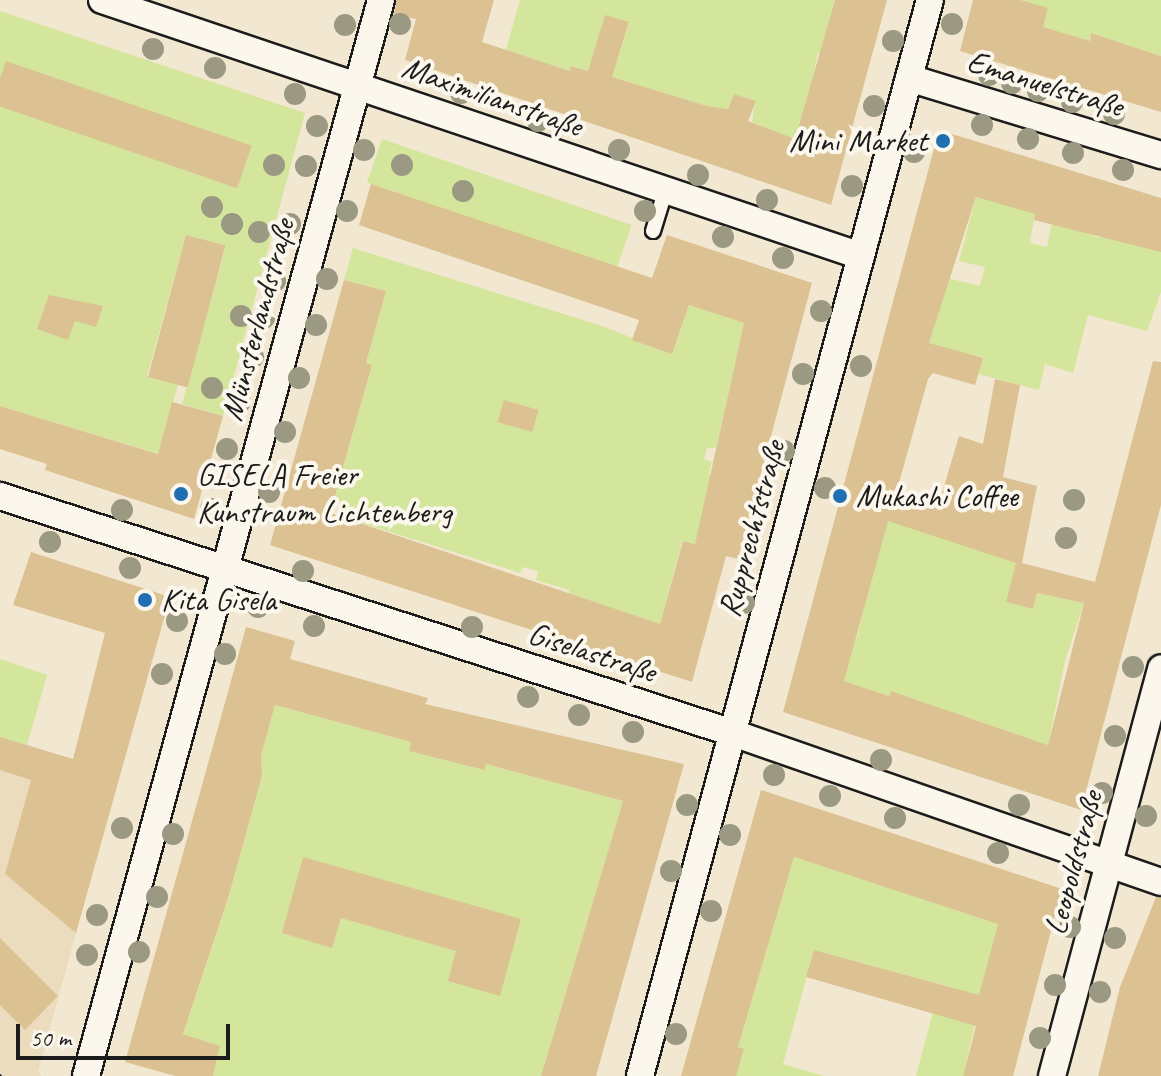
<!DOCTYPE html>
<html>
<head>
<meta charset="utf-8">
<style>
	body { margin:0 }
	#map { position:relative; width:1161px; height:1076px; overflow:hidden; background:#f2e7d1; font-family:Caveat,sans-serif }
	div>[style] { position:absolute }
	[style*='--x'] { left:calc(var(--x)*1px); top:calc(var(--y)*1px); width:calc(var(--w)*1px); rotate:calc(var(--a)*1deg) }
	.built>* { inset:0; background:#ebdcbe }
	.green>* { inset:0; background:#d3e69b; transform-origin:0 0 }
	.building>* { inset:0; background:#dcc292; transform-origin:0 0 }
	.roads { filter:drop-shadow(2px 0 #1c1c1c) drop-shadow(-2px 0 #1c1c1c) drop-shadow(0 2px #1c1c1c) drop-shadow(0 -2px #1c1c1c) }
	.service>* { height:14px; margin:-7px; padding:0 7px; transform-origin:7px; border-radius:7px; background:#fbf7ec }
	.minor>* { height:26px; margin:-13px; padding:0 13px; transform-origin:13px; border-radius:13px; background:#fbf7ec }
	.tram>* { height:2px; margin:-1px; padding:0 1px; transform-origin:1px; border-radius:1px; background:#1c1c1c }
	.trees>* { width:22px; height:22px; margin:-11px; border-radius:50%; background:#9b9982 }
	.dots>* { width:22px; height:22px; translate:-50% -50%; box-sizing:border-box; border:4px solid #fbf7ec; border-radius:50% }
	span { translate:-50% -50%; white-space:nowrap; text-align:center; line-height:1.15; -webkit-text-stroke:8px #fbf7ec; paint-order:stroke }
	.street-label { font-size:32px; color:#1c1c1c }
	.poi-label { font-size:32px; color:#1c1c1c }
	.right { translate:-100% -50%; text-align:right }
	.left { translate:0 -50%; text-align:left }
	.scale { position:absolute; left:16px; top:1024px; width:214px; height:36px; box-sizing:border-box; border:4px solid #1c1c1c; border-top:0; padding-left:10px; font-size:24px; line-height:28px; white-space:nowrap; color:#1c1c1c; -webkit-text-stroke:6px #fbf7ec; paint-order:stroke }
</style>
</head>
<body>
<div id="map">
	<div class="built">
		<div style="clip-path:polygon(0 737px,40px 749px,5px 874px,76px 933px,38px 1072px,42px 1076px,0 1076px)"></div>
	</div>
	<div class="green">
		<div style="clip-path:polygon(520px 0,835px 0,824px 39px,826px 56px,818px 53px,799px 143px,752px 122px,755px 101px,734px 94px,728px 109px,707px 106px,606px 75px,617px 62px,629px 23px,588px 71px,572px 66px,570px 71px,506px 50px)"></div>
		<div style="clip-path:polygon(1022px 0,1161px 0,1161px 56px,1092px 33px,1088px 44px,1043px 27px,1043px 7px)"></div>
		<div style="clip-path:polygon(0 11px,305px 113px,223px 416px,182px 404px,226px 247px,186px 235px,147px 376px,178px 385px,161px 443px,163px 455px,0 406px)"></div>
		<div style="left:382px;top:139px;width:264px;height:46px;rotate:19deg"></div>
		<div style="clip-path:polygon(976px 197px,1035px 212px,1030px 243px,1047px 247px,1051px 225px,1069px 225px,1100px 238px,1102px 234px,1161px 251px,1161px 292px,1147px 331px,1088px 315px,1073px 373px,1045px 364px,1039px 390px,978px 374px,983px 358px,964px 353px,925px 360px,947px 278px,980px 286px,985px 267px,959px 261px)"></div>
		<div style="clip-path:polygon(353px 248px,605px 327px,672px 354px,689px 305px,744px 323px,716px 448px,707px 448px,704px 459px,712px 462px,709px 474px,714px 476px,695px 544px,682px 541px,660px 624px,569px 595px,569px 590px,536px 580px,538px 571px,523px 567px,520px 573px,340px 516px,343px 504px,333px 502px,372px 365px,366px 363px,386px 291px,344px 280px)"></div>
		<div style="clip-path:polygon(883px 519px,1017px 561px,1007px 602px,1033px 608px,1037px 593px,1084px 603px,1065px 661px,1048px 745px,891px 691px,889px 696px,838px 679px,858px 634px)"></div>
		<div style="clip-path:polygon(0 659px,47px 675px,27px 745px,0 737px)"></div>
		<div style="clip-path:polygon(275px 705px,411px 742px,410px 751px,483px 770px,486px 764px,623px 801px,541px 1076px,213px 1076px,220px 1046px,183px 1034px,230px 893px,262px 776px,261px 756px)"></div>
		<div style="clip-path:polygon(794px 857px,998px 923px,963px 1076px,916px 1076px,933px 1012px,954px 988px,814px 950px,783px 1064px,824px 1076px,736px 1076px,738px 1047px)"></div>
	</div>
	<div class="building">
		<div style="clip-path:polygon(397px 0,494px 0,482px 42px,570px 71px,571px 66px,588px 71px,605px 15px,629px 22px,612px 77px,707px 106px,728px 109px,734px 94px,756px 101px,748px 121px,795px 139px,835px 0,887px 0,831px 205px,405px 60px,416px 19px,394px 15px)"></div>
		<div style="clip-path:polygon(973px 0,1021px 0,1048px 8px,1043px 27px,1090px 41px,1091px 33px,1161px 56px,1161px 112px,960px 51px)"></div>
		<div style="left:6px;top:61px;width:260px;height:45px;rotate:19deg"></div>
		<div style="clip-path:polygon(evenodd,939px 130px,1161px 198px,1161px 252px,1034px 220px,1035px 214px,976px 197px,929px 343px,983px 358px,975px 385px,933px 373px,928px 379px,897px 490px,939px 503px,959px 436px,983px 444px,995px 379px,1020px 385px,1003px 477px,1037px 486px,1022px 563px,1095px 582px,1153px 361px,1161px 362px,1161px 505px,1081px 810px,783px 712px,939px 130px,888px 521px,1016px 563px,1006px 602px,1033px 609px,1037px 593px,1084px 603px,1048px 745px,891px 691px,889px 696px,844px 681px,888px 521px)"></div>
		<div style="clip-path:polygon(371px 184px,652px 278px,667px 235px,812px 283px,738px 559px,726px 556px,692px 682px,270px 545px,344px 280px,386px 291px,366px 363px,372px 365px,330px 513px,660px 624px,683px 541px,695px 544px,744px 323px,689px 305px,672px 354px,632px 340px,639px 320px,359px 225px)"></div>
		<div style="left:186px;top:235px;width:41px;height:147px;rotate:15deg"></div>
		<div style="clip-path:polygon(49px 295px,103px 306px,96px 327px,75px 321px,68px 340px,37px 329px)"></div>
		<div style="left:504px;top:400px;width:36px;height:23px;rotate:16deg"></div>
		<div style="clip-path:polygon(172px 402px,223px 416px,194px 519px,45px 470px,47px 464px,0 449px,0 406px,158px 454px)"></div>
		<div style="clip-path:polygon(31px 552px,170px 597px,76px 933px,5px 874px,31px 780px,0 770px,0 737px,73px 759px,105px 633px,13px 605px)"></div>
		<div style="clip-path:polygon(246px 627px,295px 641px,290px 659px,428px 698px,425px 704px,684px 764px,596px 1076px,541px 1076px,623px 801px,486px 764px,484px 770px,409px 751px,411px 742px,275px 705px,261px 756px,262px 776px,230px 892px,183px 1034px,220px 1046px,213px 1076px,175px 1076px,125px 1062px)"></div>
		<div style="clip-path:polygon(761px 790px,1062px 889px,1013px 1076px,963px 1076px,976px 1026px,806px 977px,814px 950px,979px 995px,998px 924px,794px 857px,738px 1047px,744px 1049px,736px 1076px,681px 1076px)"></div>
		<div style="clip-path:polygon(303px 857px,521px 919px,500px 996px,448px 981px,456px 951px,341px 918px,332px 948px,282px 933px)"></div>
		<div style="clip-path:polygon(1156px 897px,1161px 898px,1161px 1076px,1098px 1076px,1120px 987px)"></div>
		<div style="clip-path:polygon(0 938px,58px 996px,25px 1030px,0 1005px)"></div>
	</div>
	<div class="roads">
		<div class="service">
			<div style="--x:653;--y:231;--w:41;--a:-72.9"></div>
		</div>
		<div class="minor">
			<div style="--x:102;--y:0;--w:801;--a:18.64"></div>
			<div style="--x:909;--y:78;--w:264;--a:17"></div>
			<div style="--x:0;--y:496;--w:770;--a:17.92"></div>
			<div style="--x:733;--y:733;--w:453;--a:19.2"></div>
			<div style="--x:86;--y:1076;--w:1116;--a:-74.67"></div>
			<div style="--x:640;--y:1076;--w:1114;--a:-74.92"></div>
			<div style="--x:1052;--y:1076;--w:422;--a:-75"></div>
		</div>
	</div>
	<div class="tram">
		<div style="--x:0;--y:1075;--w:1;--a:45"></div>
	</div>
	<div class="trees">
		<div style="left:400px;top:24px"></div>
		<div style="left:952px;top:24px"></div>
		<div style="left:345px;top:25px"></div>
		<div style="left:893px;top:41px"></div>
		<div style="left:153px;top:49px"></div>
		<div style="left:215px;top:68px"></div>
		<div style="left:989px;top:75px"></div>
		<div style="left:1012px;top:83px"></div>
		<div style="left:1038px;top:91px"></div>
		<div style="left:461px;top:93px"></div>
		<div style="left:295px;top:94px"></div>
		<div style="left:1072px;top:102px"></div>
		<div style="left:874px;top:106px"></div>
		<div style="left:1114px;top:114px"></div>
		<div style="left:538px;top:121px"></div>
		<div style="left:982px;top:125px"></div>
		<div style="left:317px;top:126px"></div>
		<div style="left:1028px;top:139px"></div>
		<div style="left:364px;top:150px"></div>
		<div style="left:619px;top:150px"></div>
		<div style="left:914px;top:152px"></div>
		<div style="left:1073px;top:153px"></div>
		<div style="left:274px;top:165px"></div>
		<div style="left:402px;top:165px"></div>
		<div style="left:306px;top:166px"></div>
		<div style="left:1123px;top:170px"></div>
		<div style="left:698px;top:175px"></div>
		<div style="left:852px;top:186px"></div>
		<div style="left:463px;top:191px"></div>
		<div style="left:767px;top:200px"></div>
		<div style="left:212px;top:207px"></div>
		<div style="left:347px;top:211px"></div>
		<div style="left:645px;top:211px"></div>
		<div style="left:232px;top:224px"></div>
		<div style="left:290px;top:224px"></div>
		<div style="left:259px;top:232px"></div>
		<div style="left:723px;top:237px"></div>
		<div style="left:783px;top:258px"></div>
		<div style="left:327px;top:279px"></div>
		<div style="left:275px;top:281px"></div>
		<div style="left:821px;top:311px"></div>
		<div style="left:241px;top:316px"></div>
		<div style="left:264px;top:318px"></div>
		<div style="left:316px;top:325px"></div>
		<div style="left:253px;top:357px"></div>
		<div style="left:861px;top:366px"></div>
		<div style="left:803px;top:374px"></div>
		<div style="left:299px;top:378px"></div>
		<div style="left:212px;top:388px"></div>
		<div style="left:240px;top:402px"></div>
		<div style="left:285px;top:432px"></div>
		<div style="left:227px;top:449px"></div>
		<div style="left:784px;top:451px"></div>
		<div style="left:825px;top:488px"></div>
		<div style="left:269px;top:492px"></div>
		<div style="left:1074px;top:500px"></div>
		<div style="left:211px;top:509px"></div>
		<div style="left:122px;top:510px"></div>
		<div style="left:1066px;top:538px"></div>
		<div style="left:50px;top:542px"></div>
		<div style="left:130px;top:568px"></div>
		<div style="left:303px;top:571px"></div>
		<div style="left:744px;top:603px"></div>
		<div style="left:258px;top:607px"></div>
		<div style="left:177px;top:621px"></div>
		<div style="left:314px;top:626px"></div>
		<div style="left:472px;top:627px"></div>
		<div style="left:225px;top:654px"></div>
		<div style="left:1133px;top:667px"></div>
		<div style="left:162px;top:674px"></div>
		<div style="left:528px;top:697px"></div>
		<div style="left:579px;top:715px"></div>
		<div style="left:633px;top:732px"></div>
		<div style="left:1115px;top:736px"></div>
		<div style="left:881px;top:760px"></div>
		<div style="left:774px;top:775px"></div>
		<div style="left:1102px;top:793px"></div>
		<div style="left:830px;top:796px"></div>
		<div style="left:687px;top:805px"></div>
		<div style="left:1019px;top:805px"></div>
		<div style="left:1146px;top:816px"></div>
		<div style="left:895px;top:818px"></div>
		<div style="left:122px;top:828px"></div>
		<div style="left:173px;top:834px"></div>
		<div style="left:730px;top:835px"></div>
		<div style="left:998px;top:853px"></div>
		<div style="left:671px;top:871px"></div>
		<div style="left:157px;top:897px"></div>
		<div style="left:711px;top:911px"></div>
		<div style="left:97px;top:915px"></div>
		<div style="left:1070px;top:927px"></div>
		<div style="left:1115px;top:938px"></div>
		<div style="left:139px;top:952px"></div>
		<div style="left:87px;top:955px"></div>
		<div style="left:1055px;top:985px"></div>
		<div style="left:1100px;top:992px"></div>
		<div style="left:676px;top:1034px"></div>
		<div style="left:1040px;top:1038px"></div>
	</div>
	<div class="dots">
		<div style="left:943px;top:141px;background:#1f6fb2"></div>
		<div style="left:181px;top:494px;background:#1f6fb2"></div>
		<div style="left:840px;top:496px;background:#1f6fb2"></div>
		<div style="left:145px;top:600px;background:#1f6fb2"></div>
	</div>
	<div class="street-label">
		<span style="left:1045px;top:84px;rotate:17deg">Emanuelstraße</span>
		<span style="left:492px;top:97px;rotate:19deg">Maximilianstraße</span>
		<span style="left:258px;top:320px;rotate:-75deg">Münsterlandstraße</span>
		<span style="left:752px;top:529px;rotate:-75deg">Rupprechtstraße</span>
		<span style="left:592px;top:653px;rotate:18deg">Giselastraße</span>
		<span style="left:1074px;top:863px;rotate:-75deg">Leopoldstraße</span>
	</div>
	<div class="poi-label">
		<span class="right" style="left:927px;top:141px">Mini Market</span>
		<span class="left" style="left:197px;top:494px">GISELA Freier<br>Kunstraum Lichtenberg</span>
		<span class="left" style="left:856px;top:496px">Mukashi Coffee</span>
		<span class="left" style="left:161px;top:600px">Kita Gisela</span>
	</div>
	<div class="scale">50 m</div>
</div>
</body>
</html>
